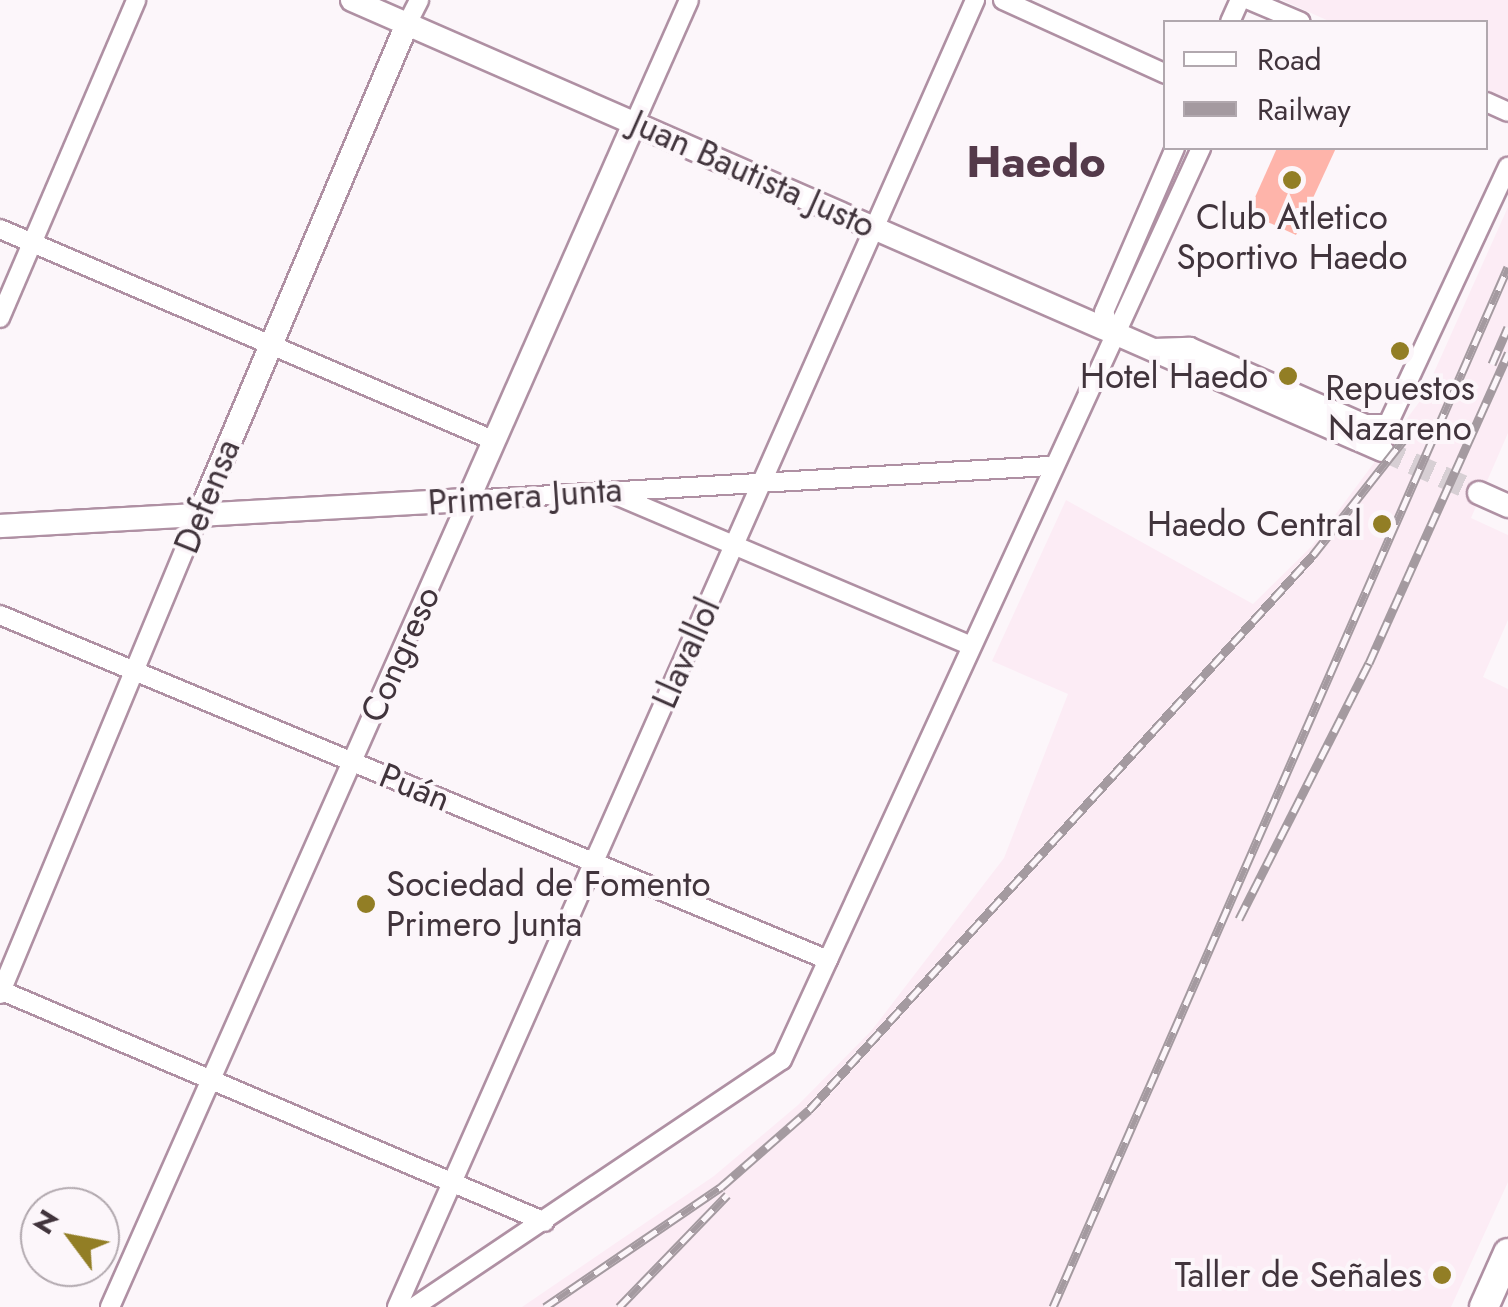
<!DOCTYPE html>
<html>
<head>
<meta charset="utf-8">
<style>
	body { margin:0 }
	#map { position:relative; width:1508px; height:1307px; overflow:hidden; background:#fcf6fa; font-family:Jost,sans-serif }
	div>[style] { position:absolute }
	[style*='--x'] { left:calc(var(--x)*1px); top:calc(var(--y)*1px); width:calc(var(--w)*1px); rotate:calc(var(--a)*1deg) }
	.built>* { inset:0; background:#fcecf5 }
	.green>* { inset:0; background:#feb4aa }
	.tertiary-tunnel>* { height:22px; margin-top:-11px; transform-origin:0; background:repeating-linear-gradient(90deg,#d7cfd4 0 22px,transparent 0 33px) }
	.roads { filter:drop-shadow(2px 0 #af90a3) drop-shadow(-2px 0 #af90a3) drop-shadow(0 2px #af90a3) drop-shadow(0 -2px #af90a3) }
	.minor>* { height:18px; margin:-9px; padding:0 9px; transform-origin:9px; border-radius:9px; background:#fff }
	.tertiary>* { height:22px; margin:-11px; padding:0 11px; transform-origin:11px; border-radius:11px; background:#fff }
	.primary>* { height:28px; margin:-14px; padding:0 14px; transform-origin:14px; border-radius:14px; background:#fff }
	.rail>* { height:9px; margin-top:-4.5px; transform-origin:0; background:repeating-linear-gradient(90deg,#fcf6fa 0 15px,#a49aa0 0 30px); box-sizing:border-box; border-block:2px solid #a49aa0 }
	.dots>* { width:28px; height:28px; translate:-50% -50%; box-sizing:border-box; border:5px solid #fcf6fa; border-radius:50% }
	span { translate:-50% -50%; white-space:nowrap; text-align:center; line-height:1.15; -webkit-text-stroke:8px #fcf6fa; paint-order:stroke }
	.street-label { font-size:35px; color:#41343c }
	.poi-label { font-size:35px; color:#41343c }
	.right { translate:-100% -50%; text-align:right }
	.left { translate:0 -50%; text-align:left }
	.district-label { font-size:45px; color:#543a4a; font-weight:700 }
	.legend { position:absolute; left:1163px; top:20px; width:325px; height:130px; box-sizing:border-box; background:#fcf6fa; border:2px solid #b1a8ae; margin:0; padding:12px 18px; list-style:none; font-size:30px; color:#41343c }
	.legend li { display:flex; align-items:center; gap:20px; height:50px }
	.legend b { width:50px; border:2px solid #b1a8ae }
	.north { position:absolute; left:20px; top:1187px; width:100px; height:100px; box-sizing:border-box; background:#fcf6fa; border:2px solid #b1a8ae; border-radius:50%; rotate:302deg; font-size:28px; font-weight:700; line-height:40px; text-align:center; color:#41343c }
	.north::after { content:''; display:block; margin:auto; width:35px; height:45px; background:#927e25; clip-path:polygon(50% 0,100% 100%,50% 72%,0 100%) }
</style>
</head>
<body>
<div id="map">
	<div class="built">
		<div style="clip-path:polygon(1282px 0,1508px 0,1508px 100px,1486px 90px,1486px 22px,1331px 22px)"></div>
		<div style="clip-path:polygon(1508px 207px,1508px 433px,1471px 518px,1508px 535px,1508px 620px,1483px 677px,1508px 689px,1508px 1182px,1451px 1307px,522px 1307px,714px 1176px,798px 1105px,872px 1030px,1004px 858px,1068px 694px,992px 661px,1066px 500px,1253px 604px,1312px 546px,1423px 397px)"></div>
	</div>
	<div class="green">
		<div style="clip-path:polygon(1277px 148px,1336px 148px,1296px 235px,1248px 213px)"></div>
	</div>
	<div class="tertiary-tunnel">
		<div style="--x:1382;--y:450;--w:106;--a:23.9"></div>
	</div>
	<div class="roads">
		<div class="minor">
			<div style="--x:1003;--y:0;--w:179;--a:24.4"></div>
			<div style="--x:1249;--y:0;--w:56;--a:22.9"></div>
			<div style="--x:1230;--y:22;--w:24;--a:-66"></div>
			<div style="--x:407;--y:24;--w:27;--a:-63"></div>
			<div style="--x:1486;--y:102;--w:24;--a:24"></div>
			<div style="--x:635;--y:122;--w:133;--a:-66.1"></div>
			<div style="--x:0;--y:229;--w:538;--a:23.18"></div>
			<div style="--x:0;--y:318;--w:346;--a:-66.8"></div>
			<div style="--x:1110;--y:330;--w:19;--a:-108"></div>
			<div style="--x:1104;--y:312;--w:179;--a:-66.6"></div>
			<div style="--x:1154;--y:348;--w:36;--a:-2"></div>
			<div style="--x:1190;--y:347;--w:191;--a:23.7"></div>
			<div style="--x:1365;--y:424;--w:23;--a:0"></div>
			<div style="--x:1388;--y:424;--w:284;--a:-65"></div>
			<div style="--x:611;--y:493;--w:389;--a:23"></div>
			<div style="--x:0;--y:615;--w:897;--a:22.62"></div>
			<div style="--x:0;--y:990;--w:592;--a:23.06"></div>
			<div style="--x:0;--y:994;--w:519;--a:-67.44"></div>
			<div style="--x:110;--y:1307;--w:883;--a:-66.08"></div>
			<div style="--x:468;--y:500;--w:582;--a:-3.35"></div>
			<div style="--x:397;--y:1307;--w:1429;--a:-66.14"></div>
			<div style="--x:414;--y:1307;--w:443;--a:-33.9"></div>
			<div style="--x:782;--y:1060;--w:1004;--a:-65.32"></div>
		</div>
		<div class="tertiary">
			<div style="--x:352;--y:0;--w:1124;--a:23.6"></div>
			<div style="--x:1479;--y:493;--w:32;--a:24"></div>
			<div style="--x:199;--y:515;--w:533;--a:-67.04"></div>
			<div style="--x:0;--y:526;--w:469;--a:-3.2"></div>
			<div style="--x:468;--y:500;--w:413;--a:-66.2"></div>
		</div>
		<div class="primary">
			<div style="--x:1484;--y:1307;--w:59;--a:-66"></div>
		</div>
	</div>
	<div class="rail">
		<div style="--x:1492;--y:364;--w:40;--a:-66.6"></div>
		<div style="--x:1239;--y:919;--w:287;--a:-63.1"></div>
		<div style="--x:1369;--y:663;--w:340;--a:-65.8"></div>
		<div style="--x:545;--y:1307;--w:213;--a:-34.3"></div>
		<div style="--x:721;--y:1187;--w:117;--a:-41.2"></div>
		<div style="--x:809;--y:1110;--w:750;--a:-47.76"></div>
		<div style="--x:1313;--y:555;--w:149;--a:-51.8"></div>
		<div style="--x:619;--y:1307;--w:156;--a:-46"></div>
		<div style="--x:1053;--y:1307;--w:1135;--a:-66.37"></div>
	</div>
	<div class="dots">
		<div style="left:1292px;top:180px;background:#927e25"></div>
		<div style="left:1400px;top:351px;background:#927e25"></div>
		<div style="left:1288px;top:376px;background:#927e25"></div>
		<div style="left:1382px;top:524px;background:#927e25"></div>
		<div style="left:366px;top:904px;background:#927e25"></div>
		<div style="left:1442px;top:1275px;background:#927e25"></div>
	</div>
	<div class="street-label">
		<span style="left:753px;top:174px;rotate:24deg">Juan Bautista Justo</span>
		<span style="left:207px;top:496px;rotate:-68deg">Defensa</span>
		<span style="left:525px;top:496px;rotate:-4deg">Primera Junta</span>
		<span style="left:686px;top:653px;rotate:-66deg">Llavallol</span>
		<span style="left:400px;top:654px;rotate:-66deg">Congreso</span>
		<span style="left:415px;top:787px;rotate:22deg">Puán</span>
	</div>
	<div class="poi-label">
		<span style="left:1292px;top:237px">Club Atletico<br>Sportivo Haedo</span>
		<span class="right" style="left:1268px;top:376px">Hotel Haedo</span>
		<span style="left:1400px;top:408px">Repuestos<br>Nazareno</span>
		<span class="right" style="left:1362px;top:524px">Haedo Central</span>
		<span class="left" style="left:386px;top:904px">Sociedad de Fomento<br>Primero Junta</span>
		<span class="right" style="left:1422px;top:1275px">Taller de Señales</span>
	</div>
	<div class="district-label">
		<span style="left:1036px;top:162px">Haedo</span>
	</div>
	<ul class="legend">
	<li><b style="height:12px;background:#fff"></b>Road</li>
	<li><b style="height:12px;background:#a49aa0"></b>Railway</li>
	</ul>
	<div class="north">N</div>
</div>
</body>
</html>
